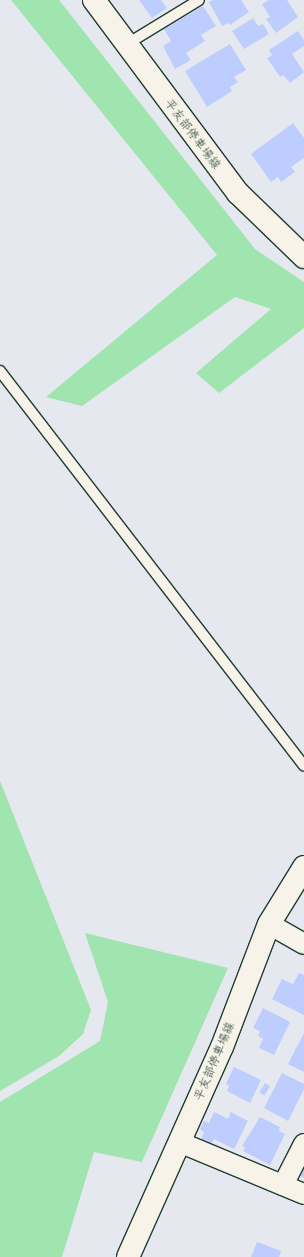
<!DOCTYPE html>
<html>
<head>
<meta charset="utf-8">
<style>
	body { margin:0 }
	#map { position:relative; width:304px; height:1257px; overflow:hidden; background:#e6e8ef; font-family:"Patrick Hand","Klee One",sans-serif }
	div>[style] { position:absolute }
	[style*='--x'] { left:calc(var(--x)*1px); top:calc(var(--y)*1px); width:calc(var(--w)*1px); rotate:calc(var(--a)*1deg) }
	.green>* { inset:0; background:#a0e4b0 }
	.building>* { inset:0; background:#bdcefe; transform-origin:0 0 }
	.roads { filter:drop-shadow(1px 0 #1f3d34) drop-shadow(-1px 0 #1f3d34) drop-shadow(0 1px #1f3d34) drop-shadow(0 -1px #1f3d34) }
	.service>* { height:10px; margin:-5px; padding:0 5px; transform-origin:5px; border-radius:5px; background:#f7f3e8 }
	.minor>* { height:20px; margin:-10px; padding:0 10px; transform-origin:10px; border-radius:10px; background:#f7f3e8 }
	.secondary>* { height:22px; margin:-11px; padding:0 11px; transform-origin:11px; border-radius:11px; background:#f7f3e8 }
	span { translate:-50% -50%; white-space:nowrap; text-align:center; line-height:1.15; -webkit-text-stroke:4px #f7f3e8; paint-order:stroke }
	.street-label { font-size:12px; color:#1f3d34 }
</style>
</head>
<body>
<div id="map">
	<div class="green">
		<div style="clip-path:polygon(11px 0,59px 0,255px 249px,304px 282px,304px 328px,219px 393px,196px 373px,271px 309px,235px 297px,82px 406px,46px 397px,217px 255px)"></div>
		<div style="clip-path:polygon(0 781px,91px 1010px,83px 1034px,59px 1056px,0 1091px)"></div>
		<div style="clip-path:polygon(85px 933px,228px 968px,142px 1162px,94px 1152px,62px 1257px,0 1257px,0 1102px,100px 1041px,108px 1002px)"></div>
	</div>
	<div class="building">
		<div style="clip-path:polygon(139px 0,161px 0,167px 8px,152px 18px)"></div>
		<div style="clip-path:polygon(213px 0,241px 0,249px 12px,230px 25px,229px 23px,222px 26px,209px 2px)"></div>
		<div style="clip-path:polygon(269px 0,287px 0,298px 17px,276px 33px,266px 19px,270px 17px,262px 4px)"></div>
		<div style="clip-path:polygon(203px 6px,216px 26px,201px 35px,205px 41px,186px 53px,191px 60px,175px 69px,163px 46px,171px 41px,164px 29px)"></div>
		<div style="clip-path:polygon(253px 18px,258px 26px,263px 24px,269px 34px,244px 49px,232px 31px)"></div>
		<div style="clip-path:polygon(298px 31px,304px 40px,304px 46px,292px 54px,304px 72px,290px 83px,283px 75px,280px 77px,267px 58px,272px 55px,269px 50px)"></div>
		<div style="clip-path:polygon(230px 44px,246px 70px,234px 77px,238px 82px,230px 87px,232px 91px,207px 107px,185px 71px)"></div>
		<div style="clip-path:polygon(293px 123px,304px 138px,304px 158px,291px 167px,295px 172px,281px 182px,278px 177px,271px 182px,251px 154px)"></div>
		<div style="clip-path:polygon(299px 973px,304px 975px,304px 1015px,272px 999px,282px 979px,293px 984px)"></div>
		<div style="clip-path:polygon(263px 1008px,290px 1022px,274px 1055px,259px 1048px,263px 1039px,258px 1036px,260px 1031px,253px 1028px)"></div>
		<div style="clip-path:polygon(304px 1033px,304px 1072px,288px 1064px)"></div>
		<div style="clip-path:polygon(234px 1067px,261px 1080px,250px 1103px,227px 1091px,229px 1086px,226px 1084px)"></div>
		<div style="clip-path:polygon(282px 1073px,304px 1084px,304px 1089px,288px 1121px,264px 1108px)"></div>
		<div style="left:265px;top:1083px;width:6px;height:11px;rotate:31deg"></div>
		<div style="clip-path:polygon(214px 1112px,228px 1119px,231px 1112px,248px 1121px,234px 1149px,214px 1139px,211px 1144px,201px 1139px,204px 1132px,200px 1129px,204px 1121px,209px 1123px)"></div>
		<div style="clip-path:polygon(260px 1117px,280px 1127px,279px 1131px,285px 1134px,270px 1165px,243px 1151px,245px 1147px,242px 1146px)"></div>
		<div style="clip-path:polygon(304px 1167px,304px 1178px,300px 1176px)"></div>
		<div style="clip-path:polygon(257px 1242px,281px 1251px,279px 1257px,251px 1257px)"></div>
	</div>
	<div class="roads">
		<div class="service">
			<div style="--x:127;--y:44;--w:84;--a:-31.4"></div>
			<div style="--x:0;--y:371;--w:498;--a:52.4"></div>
		</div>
		<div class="minor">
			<div style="--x:269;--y:924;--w:40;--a:29.7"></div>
			<div style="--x:179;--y:1142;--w:135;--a:22.6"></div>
			<div style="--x:283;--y:1185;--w:46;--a:-62.9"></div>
		</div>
		<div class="secondary">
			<div style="--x:94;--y:0;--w:241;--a:53.3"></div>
			<div style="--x:238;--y:193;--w:92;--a:44.1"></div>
			<div style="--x:128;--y:1257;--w:230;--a:-65.9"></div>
			<div style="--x:222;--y:1047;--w:132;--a:-69.1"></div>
			<div style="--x:269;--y:924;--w:67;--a:-58.4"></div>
		</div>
	</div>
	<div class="street-label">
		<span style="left:193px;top:134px;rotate:53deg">平友部停車場線</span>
		<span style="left:214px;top:1061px;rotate:-67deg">平友部停車場線</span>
	</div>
</div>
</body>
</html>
